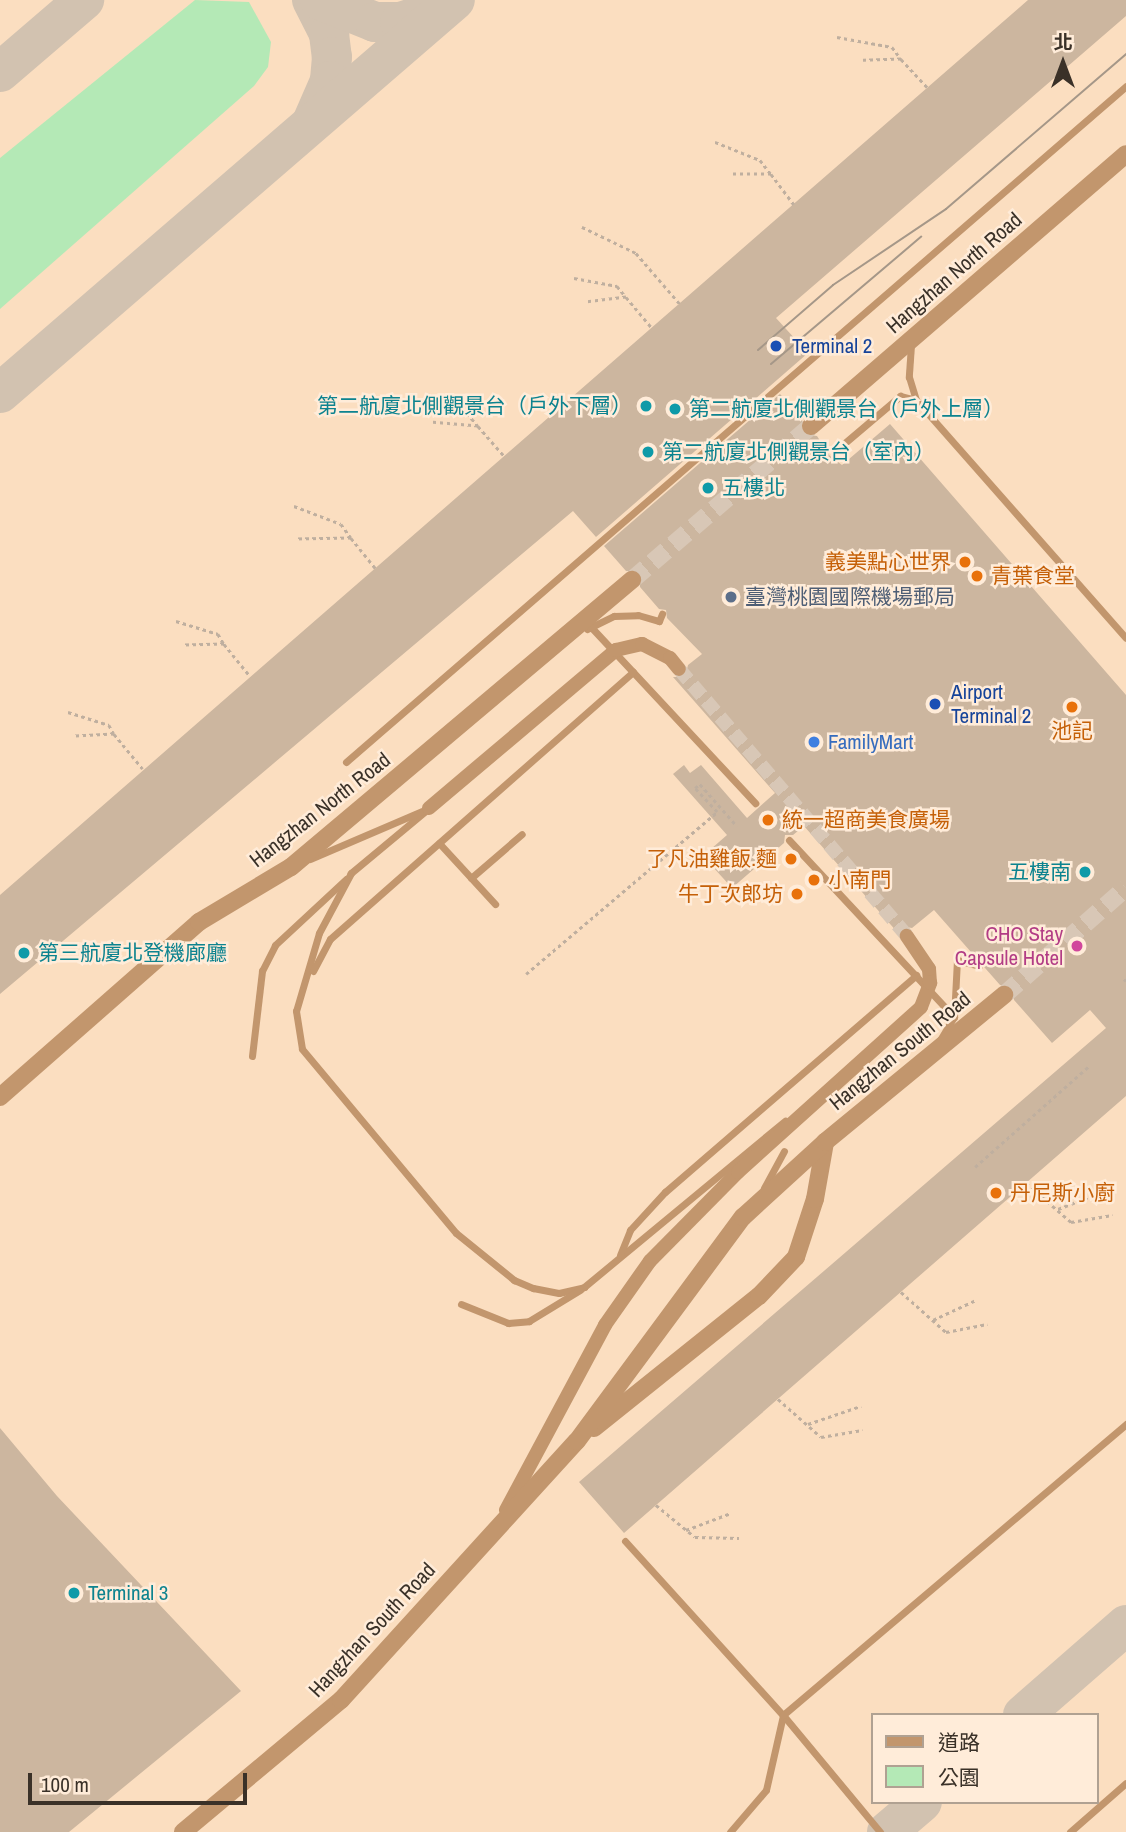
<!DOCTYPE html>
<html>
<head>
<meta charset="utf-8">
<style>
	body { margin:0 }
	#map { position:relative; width:1126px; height:1832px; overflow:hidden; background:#ffecd9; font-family:"Archivo Narrow","Noto Sans TC",sans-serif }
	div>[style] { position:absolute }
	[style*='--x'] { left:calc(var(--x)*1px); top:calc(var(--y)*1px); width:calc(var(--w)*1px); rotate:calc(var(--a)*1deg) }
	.built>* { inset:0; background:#fbdec0 }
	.green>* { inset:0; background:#b4e9b6 }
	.taxiway>* { height:40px; margin:-20px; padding:0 20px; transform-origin:20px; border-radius:20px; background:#d2c2b0 }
	.building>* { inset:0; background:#ccb69f }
	.minor-tunnel>* { height:14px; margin-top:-7px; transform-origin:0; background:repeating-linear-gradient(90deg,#d8c7b6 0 14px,transparent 0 21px) }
	.tertiary-tunnel>* { height:18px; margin-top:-9px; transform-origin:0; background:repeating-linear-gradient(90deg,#d8c7b6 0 18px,transparent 0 27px) }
	.path>* { height:2.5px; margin-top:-1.25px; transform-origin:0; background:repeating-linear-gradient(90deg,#bfaf9f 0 3.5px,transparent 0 7px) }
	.service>* { height:7px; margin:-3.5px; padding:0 3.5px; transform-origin:3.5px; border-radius:3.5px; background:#c2966d }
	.minor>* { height:14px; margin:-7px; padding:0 7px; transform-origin:7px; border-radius:7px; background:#c2966d }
	.tertiary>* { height:18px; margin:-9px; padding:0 9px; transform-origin:9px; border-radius:9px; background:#c2966d }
	.tram>* { height:2px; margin:-1px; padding:0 1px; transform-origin:1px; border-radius:1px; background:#a59788 }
	.minor-bridge>* { height:14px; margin:-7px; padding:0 7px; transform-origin:7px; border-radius:7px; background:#c2966d }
	.dots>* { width:19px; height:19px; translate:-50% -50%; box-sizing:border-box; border:4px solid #ffecd9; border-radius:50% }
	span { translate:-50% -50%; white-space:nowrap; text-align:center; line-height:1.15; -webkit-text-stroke:5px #ffecd9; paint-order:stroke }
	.street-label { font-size:21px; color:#3a3128 }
	.transit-label { font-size:21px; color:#164399 }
	.left { translate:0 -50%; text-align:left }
	.culture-label { font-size:21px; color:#0d838f }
	.right { translate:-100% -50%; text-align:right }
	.food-label { font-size:21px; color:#c56008 }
	.service-label { font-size:21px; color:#4e5e75 }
	.shop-label { font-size:21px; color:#366cbe }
	.hotel-label { font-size:21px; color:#b23c85 }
	.legend { position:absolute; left:871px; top:1713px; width:228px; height:91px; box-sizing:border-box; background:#ffecd9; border:2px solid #b0a192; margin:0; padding:9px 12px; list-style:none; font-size:21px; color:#3a3128 }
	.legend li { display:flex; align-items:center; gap:14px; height:35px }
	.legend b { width:35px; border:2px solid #b0a192 }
	.north { position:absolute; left:1028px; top:28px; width:70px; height:70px; -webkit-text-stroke:5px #ffecd9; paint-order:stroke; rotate:0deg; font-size:19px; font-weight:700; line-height:28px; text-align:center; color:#3a3128 }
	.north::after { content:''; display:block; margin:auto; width:24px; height:32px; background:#3a3128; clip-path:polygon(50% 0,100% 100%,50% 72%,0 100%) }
	.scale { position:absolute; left:28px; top:1773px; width:219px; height:32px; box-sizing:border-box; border:4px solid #3a3128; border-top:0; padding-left:9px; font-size:21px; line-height:24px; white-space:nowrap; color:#3a3128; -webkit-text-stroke:5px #ffecd9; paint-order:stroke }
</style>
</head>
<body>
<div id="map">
	<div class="built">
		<div style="clip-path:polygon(evenodd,0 0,1126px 0,1126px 1832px,0 1832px,0 0,872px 1715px,1096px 1715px,1096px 1802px,872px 1802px,872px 1715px)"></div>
	</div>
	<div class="green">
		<div style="clip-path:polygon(195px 0,249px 2px,271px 42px,268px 67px,254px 86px,0 309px,0 158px)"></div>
	</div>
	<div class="taxiway">
		<div style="--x:312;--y:0;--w:38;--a:63"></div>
		<div style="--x:329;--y:34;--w:23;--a:83"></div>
		<div style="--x:332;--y:57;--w:24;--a:95"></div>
		<div style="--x:330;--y:81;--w:43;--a:113.6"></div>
		<div style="--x:320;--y:0;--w:59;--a:21.8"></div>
		<div style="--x:375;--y:22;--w:25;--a:0"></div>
		<div style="--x:400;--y:22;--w:41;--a:-17.1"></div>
		<div style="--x:0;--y:72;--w:111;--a:-40.6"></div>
		<div style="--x:0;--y:393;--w:601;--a:-40.82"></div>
		<div style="--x:1023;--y:1715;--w:137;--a:-41.1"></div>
		<div style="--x:887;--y:1832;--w:46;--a:-40.6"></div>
	</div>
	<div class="building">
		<div style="clip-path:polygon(1028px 0,1126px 0,1126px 16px,776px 318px,808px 353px,596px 537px,573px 511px,0 994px,0 895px)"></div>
		<div style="clip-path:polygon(780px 394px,802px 419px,803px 434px,817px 436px,830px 456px,842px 465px,890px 424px,1126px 695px,1126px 1096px,624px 1533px,579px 1482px,1106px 1028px,1090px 1010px,1052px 1043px,1014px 1000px,1012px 987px,1000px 985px,934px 910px,912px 928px,906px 927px,898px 933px,804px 826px,793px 835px,785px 835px,784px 843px,732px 888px,703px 856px,727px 835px,673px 774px,684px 765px,690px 773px,701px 765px,747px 818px,775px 793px,673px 677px,685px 677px,688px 665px,702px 654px,667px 618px,666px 610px,659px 609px,640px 587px,640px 572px,626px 571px,604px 546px)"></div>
		<div style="clip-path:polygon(0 1428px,57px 1496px,241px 1691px,69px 1832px,0 1832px)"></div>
	</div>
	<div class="minor-tunnel">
		<div style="--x:679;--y:669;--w:351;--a:49.5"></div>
	</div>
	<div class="tertiary-tunnel">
		<div style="--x:632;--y:580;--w:236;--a:-40.7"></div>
		<div style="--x:1004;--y:995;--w:162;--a:-41.3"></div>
	</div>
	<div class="path">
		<div style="--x:837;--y:37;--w:56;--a:10.3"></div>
		<div style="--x:892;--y:47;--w:15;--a:53"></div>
		<div style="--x:901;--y:59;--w:38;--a:178"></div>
		<div style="--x:901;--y:59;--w:40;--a:47"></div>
		<div style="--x:715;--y:142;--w:48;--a:21.8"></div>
		<div style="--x:760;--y:160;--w:18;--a:52"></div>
		<div style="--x:771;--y:174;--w:40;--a:180"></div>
		<div style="--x:771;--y:174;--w:38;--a:53"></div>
		<div style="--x:582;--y:227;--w:60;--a:25.7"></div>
		<div style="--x:636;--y:253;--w:67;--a:49.2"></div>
		<div style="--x:574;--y:278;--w:44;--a:10.5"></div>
		<div style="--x:617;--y:286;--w:14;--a:51"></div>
		<div style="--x:626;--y:297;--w:39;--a:173"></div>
		<div style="--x:626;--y:297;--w:40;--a:50"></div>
		<div style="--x:428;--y:394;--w:43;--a:26"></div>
		<div style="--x:467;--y:413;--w:17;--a:50"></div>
		<div style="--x:478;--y:426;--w:48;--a:-175.2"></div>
		<div style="--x:478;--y:426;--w:41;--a:48.9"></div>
		<div style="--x:294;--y:506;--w:50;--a:21"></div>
		<div style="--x:341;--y:524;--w:17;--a:54"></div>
		<div style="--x:351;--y:538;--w:56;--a:179"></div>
		<div style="--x:351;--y:538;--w:40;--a:51"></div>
		<div style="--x:176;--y:621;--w:44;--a:17.2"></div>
		<div style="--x:218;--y:634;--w:12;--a:59"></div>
		<div style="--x:224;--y:644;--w:40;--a:178.6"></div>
		<div style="--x:224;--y:644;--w:41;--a:50.9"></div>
		<div style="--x:68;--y:712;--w:43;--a:17.6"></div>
		<div style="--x:109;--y:725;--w:10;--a:61"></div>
		<div style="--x:114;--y:734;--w:39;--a:177"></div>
		<div style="--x:114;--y:734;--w:45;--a:50.4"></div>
		<div style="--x:526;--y:974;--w:250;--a:-40.3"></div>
		<div style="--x:717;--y:812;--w:33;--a:-133"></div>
		<div style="--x:695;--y:788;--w:6;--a:-39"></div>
		<div style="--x:700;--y:784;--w:56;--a:48.6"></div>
		<div style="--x:1124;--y:979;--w:3;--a:45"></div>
		<div style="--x:975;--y:1167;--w:152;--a:-41.5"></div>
		<div style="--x:1026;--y:1183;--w:60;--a:40.9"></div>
		<div style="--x:1071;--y:1222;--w:42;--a:-9.7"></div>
		<div style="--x:1058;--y:1209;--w:49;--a:-21.4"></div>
		<div style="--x:901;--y:1292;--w:60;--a:41.6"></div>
		<div style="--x:946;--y:1332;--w:42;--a:-11"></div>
		<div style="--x:933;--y:1320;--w:47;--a:-24.9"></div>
		<div style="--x:778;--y:1399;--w:57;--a:41.5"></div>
		<div style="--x:821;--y:1437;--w:42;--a:-9.7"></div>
		<div style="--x:808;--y:1424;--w:56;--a:-18.8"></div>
		<div style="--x:656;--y:1505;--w:50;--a:39.4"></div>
		<div style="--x:695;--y:1537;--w:44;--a:1.3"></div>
		<div style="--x:686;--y:1530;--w:48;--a:-20.7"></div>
	</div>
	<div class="service">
		<div style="--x:911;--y:345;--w:32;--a:94"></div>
		<div style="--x:909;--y:377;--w:24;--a:73"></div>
		<div style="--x:916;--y:400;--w:317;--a:48.6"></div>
		<div style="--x:834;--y:452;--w:87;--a:-40.3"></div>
		<div style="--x:900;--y:396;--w:16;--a:14"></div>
		<div style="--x:591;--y:627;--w:241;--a:47"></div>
		<div style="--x:587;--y:629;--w:30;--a:-26"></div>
		<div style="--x:614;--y:616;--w:24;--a:-2"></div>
		<div style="--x:638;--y:615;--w:22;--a:16"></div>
		<div style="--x:659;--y:621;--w:8;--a:-67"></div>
		<div style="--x:346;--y:762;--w:1032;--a:-40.91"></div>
		<div style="--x:429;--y:808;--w:102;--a:140.2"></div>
		<div style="--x:351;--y:873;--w:68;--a:118.1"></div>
		<div style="--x:319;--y:933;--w:81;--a:106.4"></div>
		<div style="--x:296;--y:1011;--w:38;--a:81"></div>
		<div style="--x:302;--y:1049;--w:240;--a:50.1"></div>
		<div style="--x:456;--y:1233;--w:75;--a:39"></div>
		<div style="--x:514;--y:1280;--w:21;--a:23"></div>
		<div style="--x:533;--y:1288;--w:26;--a:11"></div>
		<div style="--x:559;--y:1293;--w:26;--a:-13"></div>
		<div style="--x:584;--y:1287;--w:261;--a:-39.6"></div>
		<div style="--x:789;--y:840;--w:242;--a:47"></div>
		<div style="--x:439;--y:843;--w:83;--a:47.4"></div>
		<div style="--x:310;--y:859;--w:122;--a:-23.2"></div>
		<div style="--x:471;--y:878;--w:67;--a:-40.8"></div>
		<div style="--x:313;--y:971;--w:36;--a:-62"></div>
		<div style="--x:330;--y:939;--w:404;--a:-41.4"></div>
		<div style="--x:940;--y:1040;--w:27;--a:-59"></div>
		<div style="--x:954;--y:1017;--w:57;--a:-87"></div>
		<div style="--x:957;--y:960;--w:23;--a:15"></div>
		<div style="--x:252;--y:1056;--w:86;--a:-83.3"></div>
		<div style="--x:262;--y:971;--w:29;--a:-63"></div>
		<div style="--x:275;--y:945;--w:97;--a:-42.9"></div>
		<div style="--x:764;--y:1188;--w:42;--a:-61.6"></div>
		<div style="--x:620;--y:1255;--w:27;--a:-68"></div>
		<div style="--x:630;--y:1230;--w:52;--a:-47.4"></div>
		<div style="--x:665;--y:1192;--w:332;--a:-40.8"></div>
		<div style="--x:461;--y:1304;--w:51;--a:22"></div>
		<div style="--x:508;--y:1323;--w:21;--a:-5"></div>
		<div style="--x:529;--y:1321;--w:60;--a:-31.3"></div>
		<div style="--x:625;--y:1541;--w:235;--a:47.8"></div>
		<div style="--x:783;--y:1715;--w:152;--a:50.3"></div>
		<div style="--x:730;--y:1832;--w:55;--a:-49.4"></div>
		<div style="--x:766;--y:1790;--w:77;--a:-77.2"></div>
		<div style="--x:783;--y:1715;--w:450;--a:-40.3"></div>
		<div style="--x:1070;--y:1832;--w:74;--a:-41.2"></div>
	</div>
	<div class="minor">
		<div style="--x:506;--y:1510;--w:210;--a:-61.8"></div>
		<div style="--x:605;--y:1325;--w:78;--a:-54.9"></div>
		<div style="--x:650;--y:1261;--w:125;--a:-45.3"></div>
	</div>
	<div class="tertiary">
		<div style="--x:811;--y:426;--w:416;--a:-40.8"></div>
		<div style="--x:0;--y:1097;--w:265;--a:-41.3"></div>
		<div style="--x:199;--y:922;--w:107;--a:-30.9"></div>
		<div style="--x:291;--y:867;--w:446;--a:-40.1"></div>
		<div style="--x:594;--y:1428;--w:211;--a:-38.7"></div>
		<div style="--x:759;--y:1296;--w:54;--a:-46.5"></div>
		<div style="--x:796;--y:1257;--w:61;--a:-71.9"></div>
		<div style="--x:815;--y:1199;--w:58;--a:-80"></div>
		<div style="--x:183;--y:1832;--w:206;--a:-39.9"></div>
		<div style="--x:341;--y:1700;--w:350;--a:-47.7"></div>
		<div style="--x:577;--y:1441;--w:279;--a:-53.5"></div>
		<div style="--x:743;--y:1217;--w:111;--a:-42.4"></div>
		<div style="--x:825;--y:1142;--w:232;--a:-39.4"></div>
	</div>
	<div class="tram">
		<div style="--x:758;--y:350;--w:99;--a:-40.9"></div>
		<div style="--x:833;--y:285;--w:136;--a:-33.9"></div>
		<div style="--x:946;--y:209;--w:238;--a:-40.7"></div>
		<div style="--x:771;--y:364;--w:197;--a:-40.3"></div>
	</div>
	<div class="minor-bridge">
		<div style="--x:429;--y:808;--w:245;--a:-40.2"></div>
		<div style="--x:616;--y:650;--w:27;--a:-13"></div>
		<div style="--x:642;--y:644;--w:31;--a:27"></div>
		<div style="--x:670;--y:658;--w:14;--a:51"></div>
		<div style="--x:738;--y:1172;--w:246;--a:-42"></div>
		<div style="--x:921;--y:1007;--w:26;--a:-69"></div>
		<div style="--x:930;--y:983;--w:14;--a:-94"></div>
		<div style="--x:929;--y:969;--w:40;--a:-124"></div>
	</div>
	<div class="dots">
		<div style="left:776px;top:346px;background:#1a4fb4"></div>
		<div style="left:646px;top:406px;background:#0f9aa8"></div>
		<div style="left:675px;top:409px;background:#0f9aa8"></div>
		<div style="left:648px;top:452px;background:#0f9aa8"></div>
		<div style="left:708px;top:488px;background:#0f9aa8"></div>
		<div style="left:965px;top:562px;background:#e8710a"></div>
		<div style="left:977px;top:576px;background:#e8710a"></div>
		<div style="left:731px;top:597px;background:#5c6f8a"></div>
		<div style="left:935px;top:704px;background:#1a4fb4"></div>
		<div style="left:1072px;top:707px;background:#e8710a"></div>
		<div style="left:814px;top:742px;background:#3f7fe0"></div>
		<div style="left:768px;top:820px;background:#e8710a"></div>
		<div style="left:791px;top:859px;background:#e8710a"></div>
		<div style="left:1085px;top:872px;background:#0f9aa8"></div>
		<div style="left:814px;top:880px;background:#e8710a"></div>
		<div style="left:797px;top:894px;background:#e8710a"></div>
		<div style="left:1077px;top:946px;background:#d1479c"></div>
		<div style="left:24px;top:953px;background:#0f9aa8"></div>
		<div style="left:996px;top:1193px;background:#e8710a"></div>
		<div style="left:74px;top:1593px;background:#0f9aa8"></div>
	</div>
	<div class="street-label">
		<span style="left:954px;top:273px;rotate:-41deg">Hangzhan North Road</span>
		<span style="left:320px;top:810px;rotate:-38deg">Hangzhan North Road</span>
		<span style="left:900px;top:1051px;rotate:-39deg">Hangzhan South Road</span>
		<span style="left:372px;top:1630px;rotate:-47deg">Hangzhan South Road</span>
	</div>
	<div class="transit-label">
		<span class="left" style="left:792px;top:346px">Terminal 2</span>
		<span class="left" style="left:951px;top:704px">Airport<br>Terminal 2</span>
	</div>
	<div class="culture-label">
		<span class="right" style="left:632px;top:406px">第二航廈北側觀景台（戶外下層）</span>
		<span class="left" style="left:689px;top:409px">第二航廈北側觀景台（戶外上層）</span>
		<span class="left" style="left:662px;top:452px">第二航廈北側觀景台（室內）</span>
		<span class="left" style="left:722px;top:488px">五樓北</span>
		<span class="right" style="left:1071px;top:872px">五樓南</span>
		<span class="left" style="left:38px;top:953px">第三航廈北登機廊廳</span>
		<span class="left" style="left:88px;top:1593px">Terminal 3</span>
	</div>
	<div class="food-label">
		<span class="right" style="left:951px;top:562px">義美點心世界</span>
		<span class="left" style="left:991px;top:576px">青葉食堂</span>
		<span style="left:1072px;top:731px">池記</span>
		<span class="left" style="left:782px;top:820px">統一超商美食廣場</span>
		<span class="right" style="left:777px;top:859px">了凡油雞飯.麵</span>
		<span class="left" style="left:828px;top:880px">小南門</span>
		<span class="right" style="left:783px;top:894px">牛丁次郎坊</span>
		<span class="left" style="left:1010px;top:1193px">丹尼斯小廚</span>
	</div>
	<div class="service-label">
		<span class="left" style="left:745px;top:597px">臺灣桃園國際機場郵局</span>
	</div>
	<div class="shop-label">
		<span class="left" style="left:828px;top:742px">FamilyMart</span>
	</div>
	<div class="hotel-label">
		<span class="right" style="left:1063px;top:946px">CHO Stay<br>Capsule Hotel</span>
	</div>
	<ul class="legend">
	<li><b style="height:9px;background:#c2966d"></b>道路</li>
	<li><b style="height:19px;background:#b4e9b6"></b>公園</li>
	</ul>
	<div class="north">北</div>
	<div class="scale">100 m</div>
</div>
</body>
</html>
